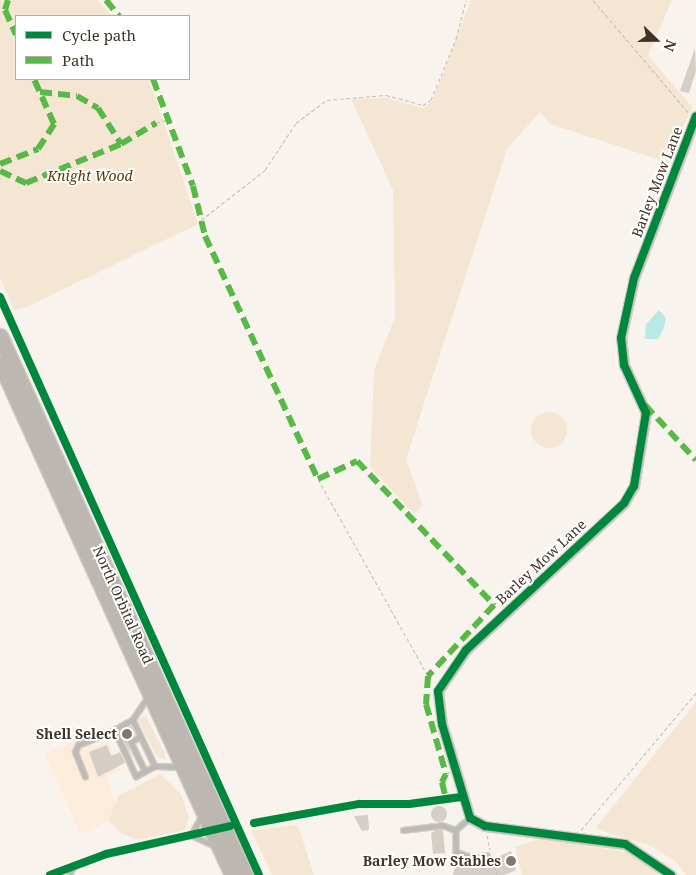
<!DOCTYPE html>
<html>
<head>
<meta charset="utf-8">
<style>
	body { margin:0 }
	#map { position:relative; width:696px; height:875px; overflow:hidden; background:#f9f3ed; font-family:"Noto Serif",serif }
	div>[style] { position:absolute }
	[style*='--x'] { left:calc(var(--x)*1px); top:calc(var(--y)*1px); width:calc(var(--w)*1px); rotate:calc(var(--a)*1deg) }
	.built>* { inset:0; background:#fcecd9 }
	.green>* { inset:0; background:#f5e6d4 }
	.round { border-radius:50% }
	.water>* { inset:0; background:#b9e9e7 }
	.building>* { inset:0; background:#d5cec6 }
	.path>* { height:1px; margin-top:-0.5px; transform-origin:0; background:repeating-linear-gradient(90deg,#c0bcb7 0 4px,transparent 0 6.5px) }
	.roads { filter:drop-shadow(1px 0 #d3cdc7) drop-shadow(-1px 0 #d3cdc7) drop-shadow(0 1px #d3cdc7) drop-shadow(0 -1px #d3cdc7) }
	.lane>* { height:4.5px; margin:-2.25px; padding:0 2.25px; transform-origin:2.25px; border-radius:2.25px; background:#bebab5 }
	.street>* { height:9px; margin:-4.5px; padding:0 4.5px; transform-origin:4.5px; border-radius:4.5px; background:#bebab5 }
	.highway>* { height:15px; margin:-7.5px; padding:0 7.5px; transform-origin:7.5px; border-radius:7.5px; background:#bcb7b1 }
	.quiet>* { height:6px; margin-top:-3px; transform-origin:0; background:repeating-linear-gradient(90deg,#58b947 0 12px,transparent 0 18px) }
	.cycleway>* { height:8px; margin:-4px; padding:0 4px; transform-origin:4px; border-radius:4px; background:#00873e }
	.dots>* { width:14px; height:14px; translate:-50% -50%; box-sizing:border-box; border:2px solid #fff; border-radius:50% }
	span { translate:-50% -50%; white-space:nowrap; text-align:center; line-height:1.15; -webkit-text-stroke:4px #fff; paint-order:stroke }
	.park-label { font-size:14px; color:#5b3901; font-style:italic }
	.street-label { font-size:14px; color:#3e3429 }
	.poi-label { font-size:14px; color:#3e3429; font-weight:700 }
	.right { translate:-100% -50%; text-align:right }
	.legend { position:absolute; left:15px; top:15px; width:175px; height:65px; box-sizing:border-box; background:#fff; border:1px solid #b2aea9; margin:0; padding:6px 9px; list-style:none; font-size:15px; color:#3e3429 }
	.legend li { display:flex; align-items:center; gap:10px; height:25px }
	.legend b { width:25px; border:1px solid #b2aea9 }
	.north { position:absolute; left:631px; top:15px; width:50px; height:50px; -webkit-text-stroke:4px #fff; paint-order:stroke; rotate:112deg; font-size:14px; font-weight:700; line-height:20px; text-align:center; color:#3e3429 }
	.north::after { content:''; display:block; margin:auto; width:18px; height:22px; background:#3e3429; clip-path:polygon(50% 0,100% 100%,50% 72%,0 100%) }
</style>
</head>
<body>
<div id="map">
	<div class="built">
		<div style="clip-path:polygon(89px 735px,94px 747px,108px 742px,120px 770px,106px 777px,116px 806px,109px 821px,81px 834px,45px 754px)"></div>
	</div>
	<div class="green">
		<div style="clip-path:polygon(0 0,98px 0,112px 16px,16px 16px,16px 79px,149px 79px,198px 224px,27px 307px,14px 310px,0 278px)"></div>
		<div style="clip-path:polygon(471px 0,672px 0,648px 55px,693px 108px,663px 161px,550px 124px,540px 112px,507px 149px,406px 459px,423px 506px,414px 514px,370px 467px,374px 370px,395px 317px,393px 190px,351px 99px,386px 98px,423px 108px,432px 102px)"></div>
		<div class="round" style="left:531px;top:412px;width:36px;height:36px"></div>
		<div style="clip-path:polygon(696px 702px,696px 875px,686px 875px,675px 861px,649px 845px,595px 829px)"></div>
		<div style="clip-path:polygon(145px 715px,165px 753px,165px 759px,157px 757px,138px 720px)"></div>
		<div style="clip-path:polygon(160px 774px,181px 794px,189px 818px,185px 830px,138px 840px,122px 834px,109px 821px,118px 796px)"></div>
		<div style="clip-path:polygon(298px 825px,314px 875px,272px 875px,251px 830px)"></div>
		<div style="clip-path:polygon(544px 838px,636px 854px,665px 875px,522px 875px,515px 847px)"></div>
	</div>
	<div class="water">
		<div style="clip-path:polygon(659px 310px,666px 318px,664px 328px,658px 339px,645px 339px,646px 324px)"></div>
	</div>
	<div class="building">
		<div style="clip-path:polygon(695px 48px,696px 71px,689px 93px,680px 91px)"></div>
		<div style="clip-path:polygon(131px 726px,135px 735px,127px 742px,133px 759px,120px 732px)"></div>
		<div style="clip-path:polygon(107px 745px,111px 756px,120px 752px,125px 763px,98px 777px,89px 752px)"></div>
		<div class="round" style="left:431px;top:806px;width:16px;height:16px"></div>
		<div style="clip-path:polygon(368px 815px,369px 830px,362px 831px,354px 816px)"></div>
		<div style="clip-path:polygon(436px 830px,443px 830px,445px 853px,433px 854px,431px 833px)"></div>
		<div style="clip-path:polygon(511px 851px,516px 870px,505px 875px,453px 875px,456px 862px,476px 866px)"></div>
	</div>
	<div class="path">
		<div style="--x:593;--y:0;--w:148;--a:49.7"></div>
		<div style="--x:156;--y:123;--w:14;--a:-17"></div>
		<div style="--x:201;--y:220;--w:81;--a:-38"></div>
		<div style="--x:265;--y:170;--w:56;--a:-56.6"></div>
		<div style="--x:296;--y:123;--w:39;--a:-37"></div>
		<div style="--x:327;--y:100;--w:59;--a:-4.8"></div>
		<div style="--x:386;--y:95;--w:38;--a:15"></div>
		<div style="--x:423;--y:105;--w:9;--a:-32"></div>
		<div style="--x:431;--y:100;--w:66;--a:-67.7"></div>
		<div style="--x:456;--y:39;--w:40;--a:-75.6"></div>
		<div style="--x:318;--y:479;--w:226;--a:60.8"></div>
		<div style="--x:581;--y:830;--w:179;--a:-50"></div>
		<div style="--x:487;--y:835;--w:15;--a:79"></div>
		<div style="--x:493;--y:859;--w:16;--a:76"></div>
	</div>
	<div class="roads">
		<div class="lane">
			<div style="--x:147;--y:699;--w:25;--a:124"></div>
			<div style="--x:133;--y:720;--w:21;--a:151"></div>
			<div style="--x:115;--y:730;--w:51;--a:65.5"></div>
			<div style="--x:136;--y:776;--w:21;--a:-28"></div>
			<div style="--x:155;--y:766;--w:24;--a:2"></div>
			<div style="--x:133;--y:720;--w:51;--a:64.4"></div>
			<div style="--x:141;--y:737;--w:11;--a:153"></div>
			<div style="--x:131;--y:742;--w:32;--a:64"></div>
			<div style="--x:85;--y:777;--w:27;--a:-112"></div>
			<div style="--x:75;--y:752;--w:8;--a:-67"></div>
			<div style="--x:78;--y:745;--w:40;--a:-22"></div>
			<div style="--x:359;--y:804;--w:50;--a:0"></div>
			<div style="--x:409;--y:804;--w:52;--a:-7.7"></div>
			<div style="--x:470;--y:818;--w:18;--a:139"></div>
			<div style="--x:456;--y:830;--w:22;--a:90"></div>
			<div style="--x:456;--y:852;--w:20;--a:18"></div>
			<div style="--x:475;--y:858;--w:12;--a:-14"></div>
			<div style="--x:403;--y:830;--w:39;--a:-7"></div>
			<div style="--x:442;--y:825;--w:15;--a:20"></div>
			<div style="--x:191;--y:835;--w:21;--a:-61"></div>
			<div style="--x:50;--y:875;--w:60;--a:-20.6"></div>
			<div style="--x:106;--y:854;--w:87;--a:-12.6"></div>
			<div style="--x:191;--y:835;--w:24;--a:24"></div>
			<div style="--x:69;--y:875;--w:11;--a:-63"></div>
		</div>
		<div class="street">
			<div style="--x:671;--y:875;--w:55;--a:-146"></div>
			<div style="--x:625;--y:844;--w:141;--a:-172.7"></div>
			<div style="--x:485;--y:826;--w:17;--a:-152"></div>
			<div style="--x:470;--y:818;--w:98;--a:-106.6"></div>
			<div style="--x:442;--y:724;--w:33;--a:-97"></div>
			<div style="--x:438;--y:691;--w:50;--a:-55.7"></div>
			<div style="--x:466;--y:650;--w:216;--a:-42.9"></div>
			<div style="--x:624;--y:503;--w:20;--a:-60"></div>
			<div style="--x:634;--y:486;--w:74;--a:-80.7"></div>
			<div style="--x:646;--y:413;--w:53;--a:-114.6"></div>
			<div style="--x:624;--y:365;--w:27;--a:-96"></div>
			<div style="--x:621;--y:338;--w:61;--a:-77.8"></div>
			<div style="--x:634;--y:278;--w:173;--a:-69.1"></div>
		</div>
		<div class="highway">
			<div style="--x:0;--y:336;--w:592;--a:65.56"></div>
			<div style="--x:0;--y:363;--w:562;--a:65.62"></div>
		</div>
	</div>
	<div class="quiet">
		<div style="--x:8;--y:0;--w:10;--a:107"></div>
		<div style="--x:5;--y:10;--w:27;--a:66"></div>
		<div style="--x:106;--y:0;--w:21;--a:51"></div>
		<div style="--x:153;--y:79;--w:114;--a:69.5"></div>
		<div style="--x:193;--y:186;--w:51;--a:76.5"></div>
		<div style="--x:205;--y:236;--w:268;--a:65.1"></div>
		<div style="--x:318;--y:479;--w:43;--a:-24.8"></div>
		<div style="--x:357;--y:461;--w:199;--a:46.4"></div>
		<div style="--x:494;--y:605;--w:97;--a:132.9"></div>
		<div style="--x:428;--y:676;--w:28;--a:94"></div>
		<div style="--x:426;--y:704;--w:73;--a:74.1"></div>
		<div style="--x:446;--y:774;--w:9;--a:117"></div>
		<div style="--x:442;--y:782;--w:17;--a:77"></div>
		<div style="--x:40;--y:92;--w:37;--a:6"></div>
		<div style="--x:77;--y:96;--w:24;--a:30"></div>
		<div style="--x:98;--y:108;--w:43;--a:57.4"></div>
		<div style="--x:0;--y:164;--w:41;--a:-21.5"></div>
		<div style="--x:38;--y:149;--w:30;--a:-57"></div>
		<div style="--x:54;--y:124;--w:49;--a:-114"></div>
		<div style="--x:0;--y:171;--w:29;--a:25"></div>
		<div style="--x:26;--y:183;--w:103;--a:-22.3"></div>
		<div style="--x:121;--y:144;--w:41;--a:-31"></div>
		<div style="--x:645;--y:405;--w:75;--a:47.2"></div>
	</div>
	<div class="cycleway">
		<div style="--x:0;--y:297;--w:633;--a:65.86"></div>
		<div style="--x:254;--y:823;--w:107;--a:-10.3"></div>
		<div style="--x:359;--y:804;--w:50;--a:0"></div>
		<div style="--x:409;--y:804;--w:52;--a:-7.7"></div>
		<div style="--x:50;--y:875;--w:60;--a:-20.6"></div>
		<div style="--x:106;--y:854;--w:127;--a:-12.7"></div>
		<div style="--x:671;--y:875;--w:55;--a:-146"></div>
		<div style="--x:625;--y:844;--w:141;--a:-172.7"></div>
		<div style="--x:485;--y:826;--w:17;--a:-152"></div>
		<div style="--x:470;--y:818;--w:98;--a:-106.6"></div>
		<div style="--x:442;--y:724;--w:33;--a:-97"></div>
		<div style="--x:438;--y:691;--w:50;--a:-55.7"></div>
		<div style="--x:466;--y:650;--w:216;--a:-42.9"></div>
		<div style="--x:624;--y:503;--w:20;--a:-60"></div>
		<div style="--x:634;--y:486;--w:74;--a:-80.7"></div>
		<div style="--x:646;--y:413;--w:53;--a:-114.6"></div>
		<div style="--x:624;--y:365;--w:27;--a:-96"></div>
		<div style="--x:621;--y:338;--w:61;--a:-77.8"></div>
		<div style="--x:634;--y:278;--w:173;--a:-69.1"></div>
	</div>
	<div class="dots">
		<div style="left:127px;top:734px;background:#7f776e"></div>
		<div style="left:511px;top:861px;background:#7f776e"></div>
	</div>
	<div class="park-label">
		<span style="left:90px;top:176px">Knight Wood</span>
	</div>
	<div class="street-label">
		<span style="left:657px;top:182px;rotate:-69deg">Barley Mow Lane</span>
		<span style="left:541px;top:562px;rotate:-43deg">Barley Mow Lane</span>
		<span style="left:123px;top:605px;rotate:66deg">North Orbital Road</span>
	</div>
	<div class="poi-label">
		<span class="right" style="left:117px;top:734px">Shell Select</span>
		<span class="right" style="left:501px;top:861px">Barley Mow Stables</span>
	</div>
	<ul class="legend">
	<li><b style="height:6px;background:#00873e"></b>Cycle path</li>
	<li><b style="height:6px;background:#58b947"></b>Path</li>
	</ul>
	<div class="north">N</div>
</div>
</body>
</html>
